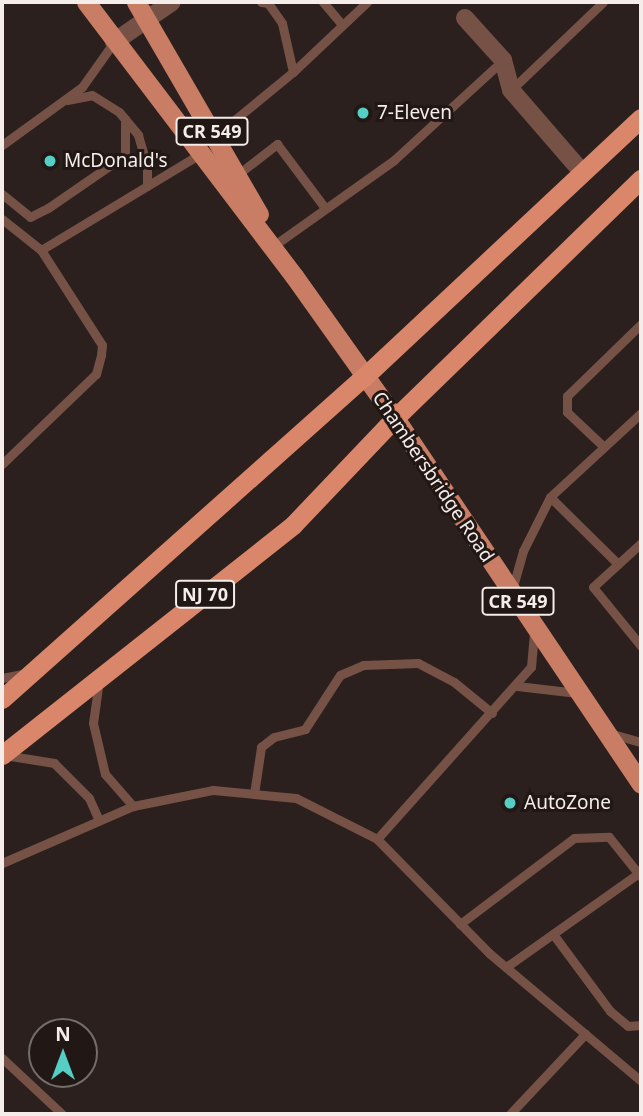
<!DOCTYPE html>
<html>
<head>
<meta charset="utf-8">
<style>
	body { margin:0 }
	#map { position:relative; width:643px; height:1116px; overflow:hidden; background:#2b201d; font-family:"Noto Sans",sans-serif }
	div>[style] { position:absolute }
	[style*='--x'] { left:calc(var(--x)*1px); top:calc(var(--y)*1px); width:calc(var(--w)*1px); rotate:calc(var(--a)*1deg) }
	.service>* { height:9px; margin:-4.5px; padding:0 4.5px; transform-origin:4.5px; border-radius:4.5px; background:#765145 }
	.minor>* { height:18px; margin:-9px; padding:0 9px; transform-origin:9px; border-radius:9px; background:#765145 }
	.primary>* { height:19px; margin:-9.5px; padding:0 9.5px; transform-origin:9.5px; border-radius:9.5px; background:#c97d64 }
	.trunk>* { height:19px; margin:-9.5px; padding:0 9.5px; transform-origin:9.5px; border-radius:9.5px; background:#da866a }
	.dots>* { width:19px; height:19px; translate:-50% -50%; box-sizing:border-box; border:4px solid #211714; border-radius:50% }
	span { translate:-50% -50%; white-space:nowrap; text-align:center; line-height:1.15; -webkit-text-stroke:6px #211714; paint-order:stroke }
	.shield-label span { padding:2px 5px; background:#211714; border:2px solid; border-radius:5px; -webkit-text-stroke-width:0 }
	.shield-label { font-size:18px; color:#f4edea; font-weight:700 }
	.poi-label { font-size:19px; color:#f4edea }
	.left { translate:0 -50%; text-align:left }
	.street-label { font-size:19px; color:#f4edea }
	.frame { position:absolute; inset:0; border:4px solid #f4edea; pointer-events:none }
	.north { position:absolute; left:28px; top:1018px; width:70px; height:70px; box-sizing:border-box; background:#211714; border:2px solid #756d6a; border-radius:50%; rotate:0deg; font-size:19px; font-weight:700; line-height:28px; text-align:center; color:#f4edea }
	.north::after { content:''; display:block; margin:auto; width:24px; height:32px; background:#55cec5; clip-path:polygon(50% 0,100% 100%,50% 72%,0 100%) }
</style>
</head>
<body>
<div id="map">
	<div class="service">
		<div style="--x:323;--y:2;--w:30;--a:50"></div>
		<div style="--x:293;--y:72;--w:102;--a:-43.4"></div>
		<div style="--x:511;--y:90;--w:127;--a:-43.7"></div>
		<div style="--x:67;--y:100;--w:25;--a:-11"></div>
		<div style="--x:92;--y:95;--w:32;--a:32"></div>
		<div style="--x:119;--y:112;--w:30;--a:50"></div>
		<div style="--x:138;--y:135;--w:32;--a:74"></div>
		<div style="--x:147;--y:166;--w:20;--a:90"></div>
		<div style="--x:215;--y:136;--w:101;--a:-39.4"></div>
		<div style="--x:293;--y:72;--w:50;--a:-102.7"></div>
		<div style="--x:282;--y:23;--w:24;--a:-125"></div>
		<div style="--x:268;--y:3;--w:7;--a:-172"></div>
		<div style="--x:2;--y:145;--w:99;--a:-35.9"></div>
		<div style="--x:82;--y:87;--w:55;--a:-54.6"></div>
		<div style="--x:237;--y:175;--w:51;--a:-37.8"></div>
		<div style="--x:277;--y:144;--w:80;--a:53.1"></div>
		<div style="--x:2;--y:194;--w:36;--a:39"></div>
		<div style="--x:30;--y:217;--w:20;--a:-27"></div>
		<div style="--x:48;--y:208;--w:93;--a:-34.5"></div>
		<div style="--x:125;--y:155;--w:36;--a:-90"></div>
		<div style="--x:2;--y:219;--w:50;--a:38.5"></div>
		<div style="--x:41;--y:250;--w:186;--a:-31.1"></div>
		<div style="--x:276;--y:244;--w:145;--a:-35.4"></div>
		<div style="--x:394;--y:160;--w:148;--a:-42.5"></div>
		<div style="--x:604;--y:447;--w:51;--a:-136.6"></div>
		<div style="--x:567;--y:412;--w:16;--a:-90"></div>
		<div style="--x:567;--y:396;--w:103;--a:-44.2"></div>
		<div style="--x:2;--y:464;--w:130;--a:-43.8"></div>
		<div style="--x:96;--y:374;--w:20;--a:-75"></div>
		<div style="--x:101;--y:355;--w:10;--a:-84"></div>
		<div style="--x:102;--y:345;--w:113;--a:-122.7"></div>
		<div style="--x:641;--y:543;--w:65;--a:137.5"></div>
		<div style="--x:593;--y:587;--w:76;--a:50.9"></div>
		<div style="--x:618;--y:564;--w:95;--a:-135.4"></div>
		<div style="--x:550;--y:497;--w:124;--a:-42.7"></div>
		<div style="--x:512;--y:590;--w:41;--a:-74.2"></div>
		<div style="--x:523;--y:551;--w:60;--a:-63.4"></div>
		<div style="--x:2;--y:678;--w:21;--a:-11"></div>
		<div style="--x:99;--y:680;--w:43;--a:97.9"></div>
		<div style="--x:93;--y:723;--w:52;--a:76.8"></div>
		<div style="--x:105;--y:774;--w:43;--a:48.8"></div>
		<div style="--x:517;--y:686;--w:61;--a:6.5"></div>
		<div style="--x:609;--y:733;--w:33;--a:16"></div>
		<div style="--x:4;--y:755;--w:51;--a:9.1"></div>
		<div style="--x:54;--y:763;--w:49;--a:45"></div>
		<div style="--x:89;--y:798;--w:22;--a:66"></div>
		<div style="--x:254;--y:794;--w:48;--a:-81.5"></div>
		<div style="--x:261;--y:747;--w:16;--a:-38"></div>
		<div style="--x:274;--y:737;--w:32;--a:-14"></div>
		<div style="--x:305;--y:729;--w:64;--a:-57.1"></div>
		<div style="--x:340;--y:675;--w:25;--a:-23"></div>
		<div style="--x:363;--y:665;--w:55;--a:-2.1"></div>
		<div style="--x:418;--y:663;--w:41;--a:27.8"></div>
		<div style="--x:454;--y:682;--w:49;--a:39.2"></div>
		<div style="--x:377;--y:839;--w:231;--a:-48.2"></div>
		<div style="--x:531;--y:667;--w:35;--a:-85"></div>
		<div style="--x:2;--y:863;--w:143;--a:-23.5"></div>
		<div style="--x:133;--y:806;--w:82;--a:-11.3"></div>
		<div style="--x:213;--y:790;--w:83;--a:5.5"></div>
		<div style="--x:296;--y:798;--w:91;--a:26.8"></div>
		<div style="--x:377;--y:839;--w:160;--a:45.5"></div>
		<div style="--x:489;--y:953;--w:199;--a:40.1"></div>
		<div style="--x:460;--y:924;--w:143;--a:-37"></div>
		<div style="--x:574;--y:838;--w:35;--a:-2"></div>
		<div style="--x:609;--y:837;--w:51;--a:51.3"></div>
		<div style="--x:553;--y:934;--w:96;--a:53.5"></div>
		<div style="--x:610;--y:1011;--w:23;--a:40"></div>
		<div style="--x:628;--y:1026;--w:13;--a:-4"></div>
		<div style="--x:506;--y:967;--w:163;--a:-35.3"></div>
		<div style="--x:2;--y:1058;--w:82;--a:43"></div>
		<div style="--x:510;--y:1114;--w:110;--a:-46.8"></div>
	</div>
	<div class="minor">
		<div style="--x:465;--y:18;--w:57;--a:47.9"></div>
		<div style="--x:503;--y:60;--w:31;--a:75"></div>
		<div style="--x:511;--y:90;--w:108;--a:49.1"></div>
		<div style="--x:114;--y:42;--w:70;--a:-34.6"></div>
	</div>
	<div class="primary">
		<div style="--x:86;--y:2;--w:344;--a:52.8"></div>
		<div style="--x:294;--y:276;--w:174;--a:54.6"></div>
		<div style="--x:395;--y:418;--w:441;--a:56.1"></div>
		<div style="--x:136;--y:2;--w:245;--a:59.9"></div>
	</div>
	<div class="trunk">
		<div style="--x:2;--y:699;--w:484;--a:-41.7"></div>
		<div style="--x:364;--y:377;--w:379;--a:-43.1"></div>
		<div style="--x:2;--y:755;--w:371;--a:-38.3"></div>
		<div style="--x:293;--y:525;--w:148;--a:-46.4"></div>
		<div style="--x:395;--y:418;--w:343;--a:-44.2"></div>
	</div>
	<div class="dots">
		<div style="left:363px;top:113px;background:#55cec5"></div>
		<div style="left:50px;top:161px;background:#55cec5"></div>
		<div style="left:510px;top:803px;background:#55cec5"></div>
	</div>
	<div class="shield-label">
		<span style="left:212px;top:131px">CR 549</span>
		<span style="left:205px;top:594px">NJ 70</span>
		<span style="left:518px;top:601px">CR 549</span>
	</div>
	<div class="poi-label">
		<span class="left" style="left:377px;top:113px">7-Eleven</span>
		<span class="left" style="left:64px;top:161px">McDonald's</span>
		<span class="left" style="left:524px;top:803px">AutoZone</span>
	</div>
	<div class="street-label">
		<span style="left:433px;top:477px;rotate:56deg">Chambersbridge Road</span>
	</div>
	<div class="frame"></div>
	<div class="north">N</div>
</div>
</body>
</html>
